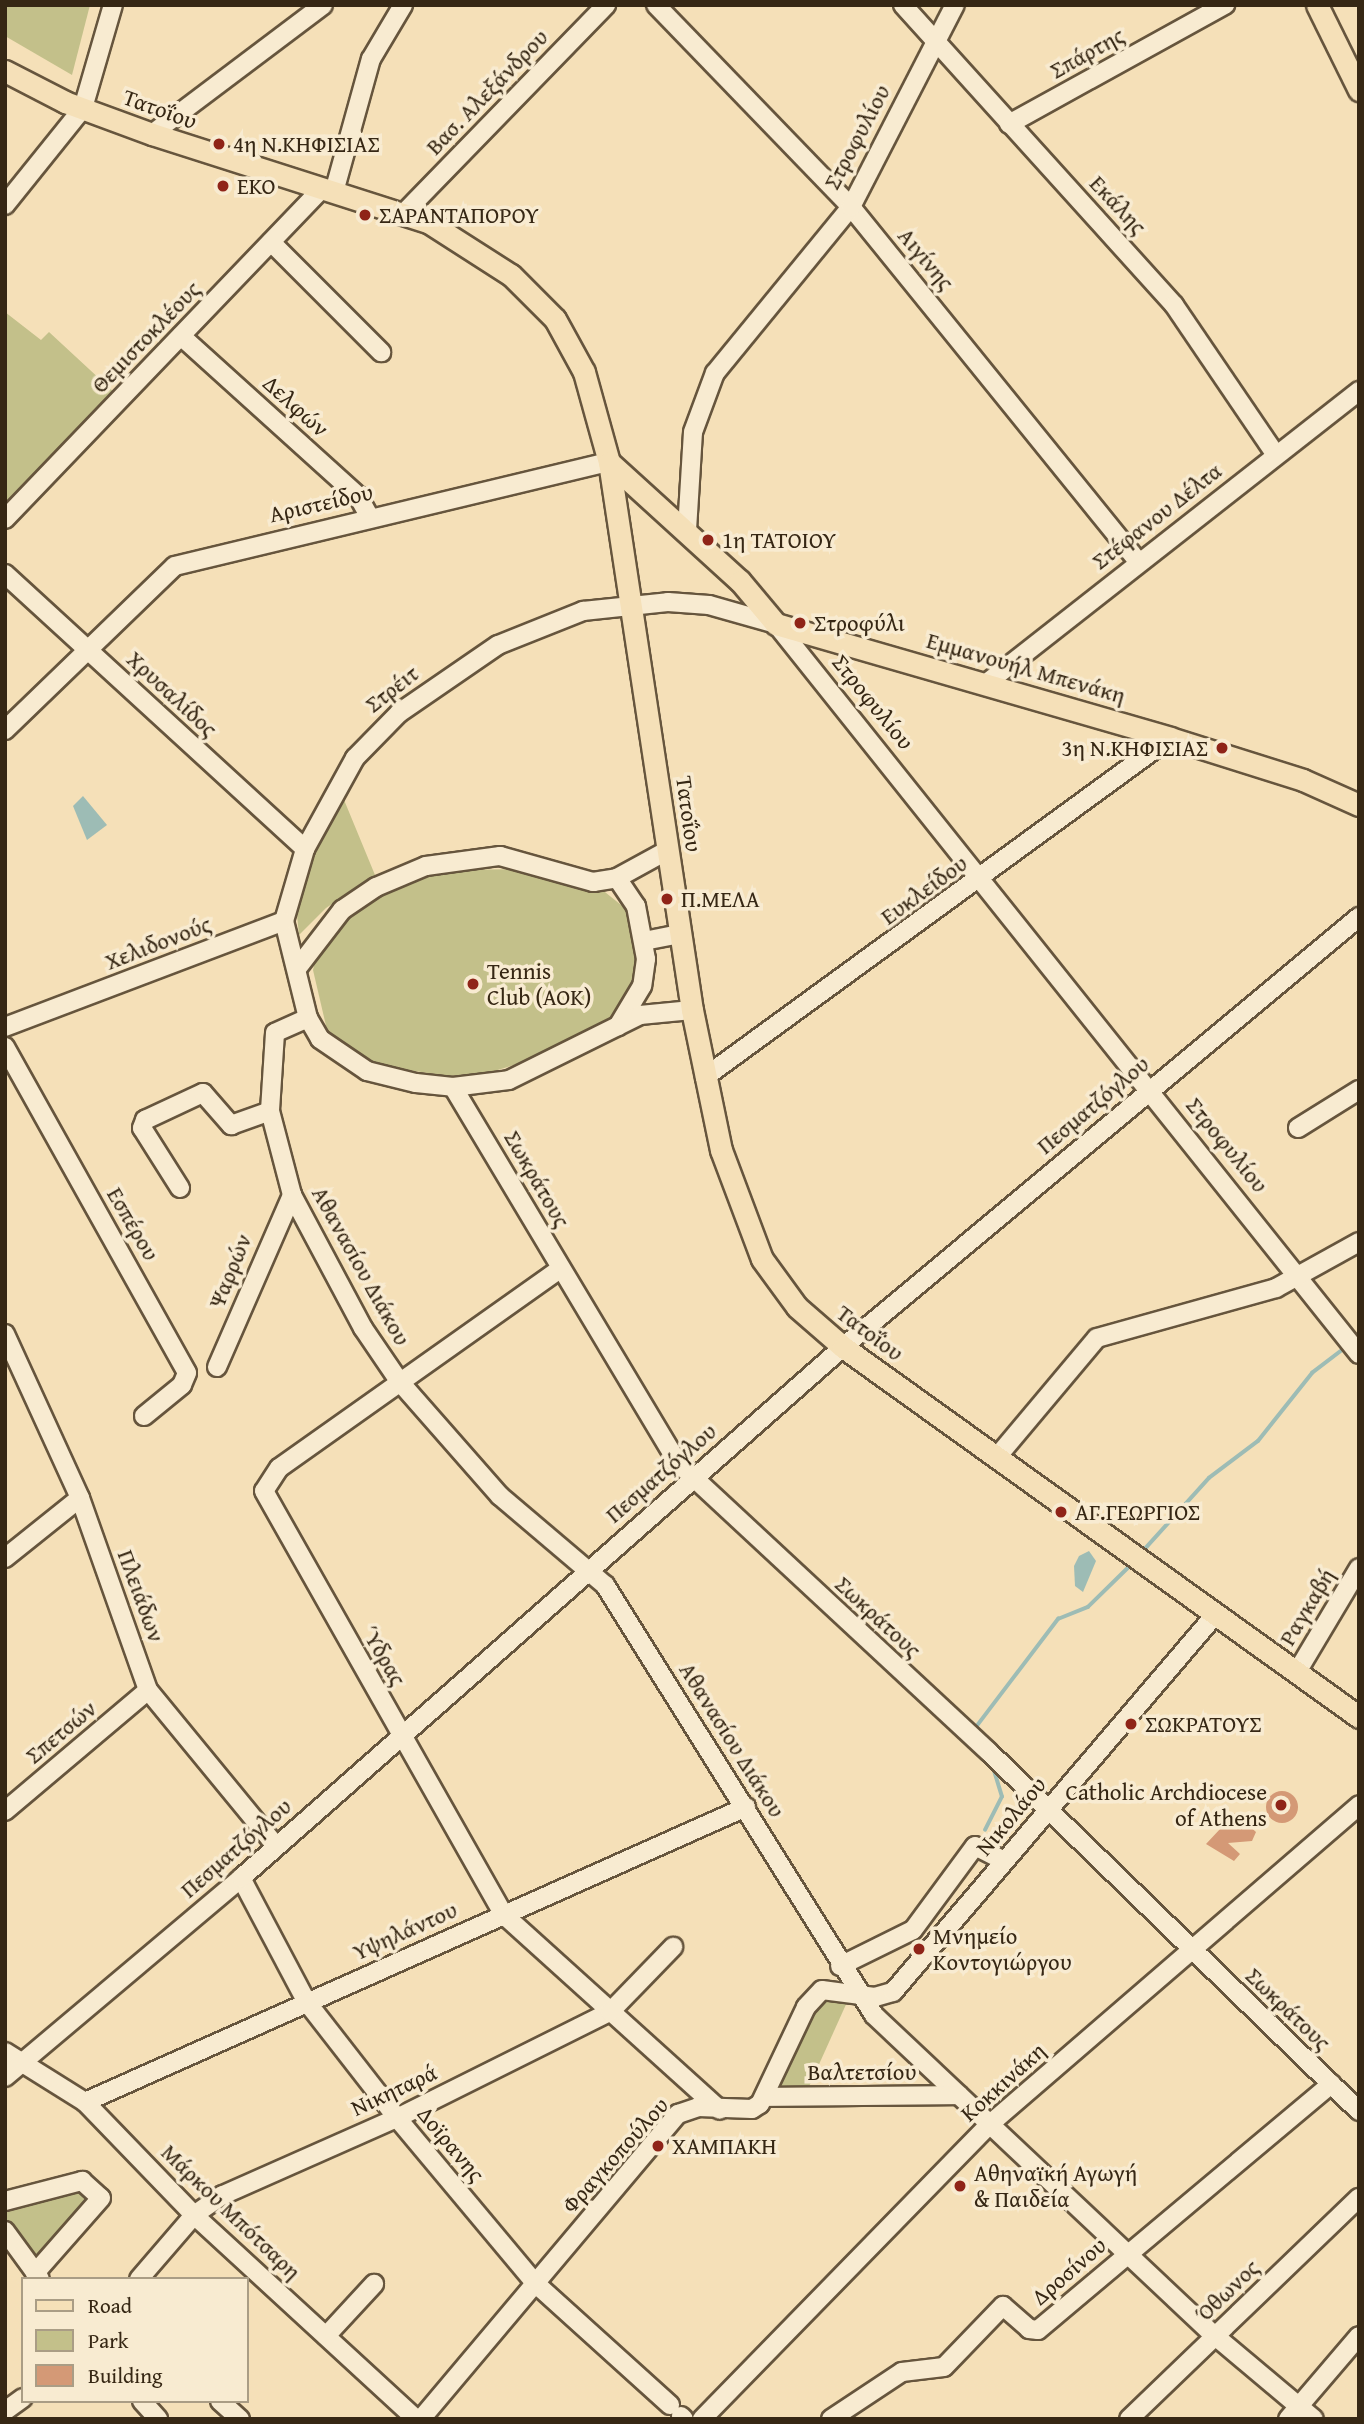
<!DOCTYPE html>
<html>
<head>
<meta charset="utf-8">
<style>
	body { margin:0 }
	#map { position:relative; width:1364px; height:2424px; overflow:hidden; background:#f5e0b8; font-family:"Gentium Book Plus",serif }
	div>[style] { position:absolute }
	[style*='--x'] { left:calc(var(--x)*1px); top:calc(var(--y)*1px); width:calc(var(--w)*1px); rotate:calc(var(--a)*1deg) }
	.green>* { inset:0; background:#c3c08a }
	.water>* { inset:0; background:#9dbcb5 }
	.stream>* { height:3.5px; margin:-1.75px; padding:0 1.75px; transform-origin:1.75px; border-radius:1.75px; background:#9dbcb5 }
	.building>* { inset:0; background:#d49976 }
	.round { border-radius:50% }
	.roads { filter:drop-shadow(2px 0 #66553d) drop-shadow(-2px 0 #66553d) drop-shadow(0 2px #66553d) drop-shadow(0 -2px #66553d) }
	.minor>* { height:18px; margin:-9px; padding:0 9px; transform-origin:9px; border-radius:9px; background:#f8ebd1 }
	.major>* { height:21px; margin:-10.5px; padding:0 10.5px; transform-origin:10.5px; border-radius:10.5px; background:#f5e0b8 }
	.dots>* { width:19px; height:19px; translate:-50% -50%; box-sizing:border-box; border:4px solid #f8ebd1; border-radius:50% }
	span { translate:-50% -50%; white-space:nowrap; text-align:center; line-height:1.15; -webkit-text-stroke:7px #f8ebd1; paint-order:stroke }
	.street-label { font-size:23px; color:#362714 }
	.poi-label { font-size:23px; color:#362714 }
	.left { translate:0 -50%; text-align:left }
	.right { translate:-100% -50%; text-align:right }
	.frame { position:absolute; inset:0; border:7px solid #362714; pointer-events:none }
	.legend { position:absolute; left:21px; top:2277px; width:228px; height:126px; box-sizing:border-box; background:#f8ebd1; border:2px solid #aa9d85; margin:0; padding:9px 12px; list-style:none; font-size:21px; color:#362714 }
	.legend li { display:flex; align-items:center; gap:14px; height:35px }
	.legend b { width:35px; border:2px solid #aa9d85 }
</style>
</head>
<body>
<div id="map">
	<div class="green">
		<div style="clip-path:polygon(5px 5px,90px 5px,72px 75px,5px 36px)"></div>
		<div style="clip-path:polygon(5px 312px,41px 340px,49px 332px,116px 394px,5px 509px)"></div>
		<div style="clip-path:polygon(342px 795px,375px 875px,326px 908px,299px 935px,296px 905px,310px 861px)"></div>
		<div style="clip-path:polygon(529px 869px,595px 884px,631px 913px,638px 938px,636px 971px,625px 1000px,606px 1022px,543px 1056px,491px 1072px,449px 1076px,380px 1066px,352px 1054px,327px 1030px,313px 970px,317px 952px,346px 917px,406px 881px,440px 870px)"></div>
		<div style="clip-path:polygon(822px 1998px,848px 2000px,807px 2091px,777px 2090px)"></div>
		<div style="clip-path:polygon(79px 2189px,90px 2200px,33px 2264px,5px 2224px,5px 2208px)"></div>
	</div>
	<div class="water">
		<div style="clip-path:polygon(83px 796px,107px 825px,87px 840px,73px 806px)"></div>
		<div style="clip-path:polygon(1089px 1551px,1096px 1561px,1083px 1592px,1075px 1586px,1074px 1566px,1079px 1556px)"></div>
	</div>
	<div class="stream">
		<div style="--x:1143;--y:1551;--w:98;--a:-47.9"></div>
		<div style="--x:1209;--y:1478;--w:61;--a:-37.1"></div>
		<div style="--x:1258;--y:1441;--w:87;--a:-51.5"></div>
		<div style="--x:1312;--y:1373;--w:43;--a:-37.4"></div>
		<div style="--x:973;--y:1731;--w:141;--a:-52.8"></div>
		<div style="--x:1058;--y:1619;--w:32;--a:-22"></div>
		<div style="--x:1088;--y:1607;--w:64;--a:-44.4"></div>
		<div style="--x:985;--y:1830;--w:37;--a:-63"></div>
		<div style="--x:1002;--y:1797;--w:34;--a:-107"></div>
	</div>
	<div class="building">
		<div class="round" style="left:1266px;top:1791px;width:32px;height:32px"></div>
		<div style="clip-path:polygon(1235px 1813px,1256px 1832px,1252px 1841px,1228px 1843px,1240px 1854px,1234px 1861px,1206px 1844px)"></div>
	</div>
	<div class="roads">
		<div class="minor">
			<div style="--x:656;--y:5;--w:281;--a:46"></div>
			<div style="--x:851;--y:207;--w:457;--a:51"></div>
			<div style="--x:903;--y:5;--w:404;--a:47.9"></div>
			<div style="--x:1174;--y:305;--w:181;--a:55.8"></div>
			<div style="--x:1009;--y:124;--w:247;--a:-28.9"></div>
			<div style="--x:152;--y:134;--w:214;--a:-37"></div>
			<div style="--x:334;--y:192;--w:138;--a:-74.5"></div>
			<div style="--x:371;--y:59;--w:63;--a:-59.3"></div>
			<div style="--x:5;--y:205;--w:124;--a:-51.2"></div>
			<div style="--x:83;--y:108;--w:107;--a:-73.8"></div>
			<div style="--x:404;--y:213;--w:290;--a:-45.8"></div>
			<div style="--x:271;--y:242;--w:156;--a:45"></div>
			<div style="--x:181;--y:336;--w:239;--a:42.1"></div>
			<div style="--x:358;--y:496;--w:25;--a:61"></div>
			<div style="--x:5;--y:519;--w:458;--a:-46.2"></div>
			<div style="--x:687;--y:530;--w:98;--a:-86.5"></div>
			<div style="--x:693;--y:432;--w:63;--a:-69.6"></div>
			<div style="--x:715;--y:373;--w:215;--a:-50.7"></div>
			<div style="--x:851;--y:207;--w:227;--a:-62.8"></div>
			<div style="--x:5;--y:574;--w:407;--a:42.5"></div>
			<div style="--x:988;--y:682;--w:472;--a:-38.1"></div>
			<div style="--x:5;--y:730;--w:236;--a:-44"></div>
			<div style="--x:175;--y:566;--w:446;--a:-13.5"></div>
			<div style="--x:617;--y:878;--w:34;--a:56"></div>
			<div style="--x:636;--y:906;--w:54;--a:79.3"></div>
			<div style="--x:646;--y:959;--w:27;--a:98"></div>
			<div style="--x:642;--y:986;--w:47;--a:121"></div>
			<div style="--x:284;--y:921;--w:75;--a:-73.7"></div>
			<div style="--x:305;--y:849;--w:104;--a:-61.2"></div>
			<div style="--x:355;--y:758;--w:63;--a:-45.6"></div>
			<div style="--x:399;--y:713;--w:120;--a:-34.5"></div>
			<div style="--x:498;--y:645;--w:92;--a:-21.8"></div>
			<div style="--x:583;--y:611;--w:85;--a:-6"></div>
			<div style="--x:668;--y:602;--w:41;--a:4.2"></div>
			<div style="--x:709;--y:605;--w:70;--a:15.8"></div>
			<div style="--x:776;--y:624;--w:934;--a:51.39"></div>
			<div style="--x:284;--y:921;--w:100;--a:76.1"></div>
			<div style="--x:308;--y:1018;--w:24;--a:60"></div>
			<div style="--x:320;--y:1039;--w:57;--a:34.2"></div>
			<div style="--x:367;--y:1071;--w:50;--a:13.8"></div>
			<div style="--x:416;--y:1083;--w:37;--a:6"></div>
			<div style="--x:453;--y:1087;--w:56;--a:-7.1"></div>
			<div style="--x:509;--y:1080;--w:146;--a:-26.4"></div>
			<div style="--x:640;--y:1015;--w:52;--a:-5.5"></div>
			<div style="--x:644;--y:941;--w:37;--a:-11"></div>
			<div style="--x:299;--y:966;--w:71;--a:-52.5"></div>
			<div style="--x:342;--y:910;--w:41;--a:-34.1"></div>
			<div style="--x:376;--y:887;--w:54;--a:-22.8"></div>
			<div style="--x:426;--y:866;--w:75;--a:-7.7"></div>
			<div style="--x:500;--y:856;--w:97;--a:15.6"></div>
			<div style="--x:593;--y:882;--w:24;--a:-9"></div>
			<div style="--x:617;--y:878;--w:58;--a:-28.8"></div>
			<div style="--x:308;--y:1018;--w:36;--a:156"></div>
			<div style="--x:275;--y:1033;--w:78;--a:93.7"></div>
			<div style="--x:270;--y:1111;--w:87;--a:75.3"></div>
			<div style="--x:292;--y:1195;--w:151;--a:61.9"></div>
			<div style="--x:363;--y:1328;--w:64;--a:55.8"></div>
			<div style="--x:399;--y:1381;--w:153;--a:48.7"></div>
			<div style="--x:500;--y:1496;--w:138;--a:40.3"></div>
			<div style="--x:605;--y:1585;--w:507;--a:57.97"></div>
			<div style="--x:874;--y:2015;--w:468;--a:43.3"></div>
			<div style="--x:1215;--y:2336;--w:129;--a:40"></div>
			<div style="--x:5;--y:1027;--w:298;--a:-20.8"></div>
			<div style="--x:5;--y:1047;--w:373;--a:60.8"></div>
			<div style="--x:187;--y:1373;--w:13;--a:113"></div>
			<div style="--x:182;--y:1385;--w:49;--a:140.8"></div>
			<div style="--x:705;--y:1077;--w:575;--a:-36.09"></div>
			<div style="--x:453;--y:1087;--w:440;--a:59.1"></div>
			<div style="--x:679;--y:1464;--w:422;--a:42.9"></div>
			<div style="--x:988;--y:1751;--w:517;--a:44.14"></div>
			<div style="--x:1298;--y:1128;--w:72;--a:-31.9"></div>
			<div style="--x:180;--y:1188;--w:71;--a:-122.3"></div>
			<div style="--x:142;--y:1128;--w:9;--a:-69"></div>
			<div style="--x:145;--y:1120;--w:64;--a:-25"></div>
			<div style="--x:203;--y:1093;--w:43;--a:48.8"></div>
			<div style="--x:231;--y:1125;--w:41;--a:-19.7"></div>
			<div style="--x:560;--y:1269;--w:344;--a:144.7"></div>
			<div style="--x:279;--y:1468;--w:27;--a:123"></div>
			<div style="--x:264;--y:1491;--w:486;--a:60.5"></div>
			<div style="--x:503;--y:1914;--w:292;--a:42.1"></div>
			<div style="--x:5;--y:1334;--w:180;--a:65.4"></div>
			<div style="--x:80;--y:1498;--w:204;--a:70.5"></div>
			<div style="--x:148;--y:1690;--w:202;--a:50.6"></div>
			<div style="--x:217;--y:1367;--w:188;--a:-66.4"></div>
			<div style="--x:997;--y:1457;--w:155;--a:-50"></div>
			<div style="--x:1097;--y:1338;--w:186;--a:-15.6"></div>
			<div style="--x:1276;--y:1288;--w:95;--a:-29"></div>
			<div style="--x:5;--y:1558;--w:96;--a:-38.7"></div>
			<div style="--x:1297;--y:1672;--w:121;--a:-59.2"></div>
			<div style="--x:5;--y:1811;--w:187;--a:-40.2"></div>
			<div style="--x:241;--y:1878;--w:139;--a:62.1"></div>
			<div style="--x:306;--y:2001;--w:148;--a:52.1"></div>
			<div style="--x:397;--y:2118;--w:215;--a:50.1"></div>
			<div style="--x:535;--y:2283;--w:182;--a:42.1"></div>
			<div style="--x:840;--y:1966;--w:81;--a:-26.3"></div>
			<div style="--x:913;--y:1930;--w:104;--a:-53.6"></div>
			<div style="--x:975;--y:1846;--w:33;--a:27"></div>
			<div style="--x:5;--y:2052;--w:94;--a:32"></div>
			<div style="--x:85;--y:2102;--w:157;--a:46"></div>
			<div style="--x:194;--y:2215;--w:301;--a:42.6"></div>
			<div style="--x:5;--y:2077;--w:309;--a:-40.1"></div>
			<div style="--x:241;--y:1878;--w:803;--a:-41.41"></div>
			<div style="--x:843;--y:1347;--w:672;--a:-39.81"></div>
			<div style="--x:766;--y:2097;--w:193;--a:-0.6"></div>
			<div style="--x:85;--y:2102;--w:724;--a:-24.05"></div>
			<div style="--x:5;--y:2201;--w:80;--a:-14.6"></div>
			<div style="--x:82;--y:2181;--w:25;--a:42"></div>
			<div style="--x:101;--y:2198;--w:100;--a:131.3"></div>
			<div style="--x:5;--y:2231;--w:59;--a:53.9"></div>
			<div style="--x:139;--y:2279;--w:84;--a:-49.3"></div>
			<div style="--x:194;--y:2215;--w:35;--a:-35"></div>
			<div style="--x:223;--y:2195;--w:190;--a:-23.9"></div>
			<div style="--x:397;--y:2118;--w:238;--a:-26.5"></div>
			<div style="--x:610;--y:2012;--w:91;--a:-45.9"></div>
			<div style="--x:326;--y:2336;--w:71;--a:-47.3"></div>
			<div style="--x:142;--y:2401;--w:24;--a:48"></div>
			<div style="--x:220;--y:2401;--w:27;--a:42"></div>
			<div style="--x:5;--y:2411;--w:22;--a:-36"></div>
			<div style="--x:681;--y:2416;--w:4;--a:45"></div>
			<div style="--x:421;--y:2419;--w:399;--a:-49.9"></div>
			<div style="--x:678;--y:2114;--w:21;--a:-19"></div>
			<div style="--x:698;--y:2107;--w:54;--a:2.1"></div>
			<div style="--x:752;--y:2109;--w:9;--a:-32"></div>
			<div style="--x:760;--y:2104;--w:107;--a:-64.6"></div>
			<div style="--x:806;--y:2007;--w:23;--a:-47"></div>
			<div style="--x:822;--y:1990;--w:53;--a:7.5"></div>
			<div style="--x:875;--y:1997;--w:19;--a:-16"></div>
			<div style="--x:893;--y:1992;--w:497;--a:-49.5"></div>
			<div style="--x:702;--y:2419;--w:412;--a:-45.7"></div>
			<div style="--x:990;--y:2124;--w:488;--a:-40.8"></div>
			<div style="--x:831;--y:2419;--w:85;--a:-33.5"></div>
			<div style="--x:902;--y:2372;--w:42;--a:-6.8"></div>
			<div style="--x:944;--y:2367;--w:85;--a:-46"></div>
			<div style="--x:1003;--y:2306;--w:35;--a:41"></div>
			<div style="--x:1029;--y:2329;--w:9;--a:6"></div>
			<div style="--x:1038;--y:2330;--w:383;--a:-40"></div>
			<div style="--x:1129;--y:2419;--w:319;--a:-43.9"></div>
			<div style="--x:1288;--y:2419;--w:109;--a:-49.5"></div>
		</div>
		<div class="major">
			<div style="--x:1317;--y:5;--w:95;--a:63.7"></div>
			<div style="--x:5;--y:71;--w:68;--a:27.3"></div>
			<div style="--x:65;--y:102;--w:93;--a:20.2"></div>
			<div style="--x:152;--y:134;--w:290;--a:17.7"></div>
			<div style="--x:428;--y:222;--w:98;--a:32.6"></div>
			<div style="--x:511;--y:275;--w:62;--a:45"></div>
			<div style="--x:555;--y:319;--w:60;--a:61.3"></div>
			<div style="--x:584;--y:372;--w:93;--a:74.5"></div>
			<div style="--x:609;--y:462;--w:554;--a:81.39"></div>
			<div style="--x:692;--y:1010;--w:143;--a:78.3"></div>
			<div style="--x:721;--y:1150;--w:116;--a:69.4"></div>
			<div style="--x:762;--y:1259;--w:59;--a:53.9"></div>
			<div style="--x:797;--y:1307;--w:61;--a:41"></div>
			<div style="--x:843;--y:1347;--w:635;--a:35.64"></div>
			<div style="--x:609;--y:462;--w:177;--a:42.3"></div>
			<div style="--x:740;--y:581;--w:56;--a:50.1"></div>
			<div style="--x:776;--y:624;--w:410;--a:16.1"></div>
			<div style="--x:1170;--y:738;--w:139;--a:17.5"></div>
			<div style="--x:1303;--y:780;--w:61;--a:24.1"></div>
		</div>
	</div>
	<div class="dots">
		<div style="left:219px;top:144px;background:#8f2418"></div>
		<div style="left:223px;top:186px;background:#8f2418"></div>
		<div style="left:365px;top:215px;background:#8f2418"></div>
		<div style="left:708px;top:540px;background:#8f2418"></div>
		<div style="left:800px;top:623px;background:#8f2418"></div>
		<div style="left:1222px;top:748px;background:#8f2418"></div>
		<div style="left:667px;top:899px;background:#8f2418"></div>
		<div style="left:473px;top:984px;background:#8f2418"></div>
		<div style="left:1061px;top:1512px;background:#8f2418"></div>
		<div style="left:1131px;top:1724px;background:#8f2418"></div>
		<div style="left:1281px;top:1805px;background:#8f2418"></div>
		<div style="left:919px;top:1949px;background:#8f2418"></div>
		<div style="left:658px;top:2146px;background:#8f2418"></div>
		<div style="left:960px;top:2186px;background:#8f2418"></div>
	</div>
	<div class="street-label">
		<span style="left:1087px;top:53px;rotate:-29deg">Σπάρτης</span>
		<span style="left:487px;top:92px;rotate:-46deg">Βασ. Αλεξάνδρου</span>
		<span style="left:160px;top:109px;rotate:20deg">Τατοΐου</span>
		<span style="left:857px;top:137px;rotate:-62deg">Στροφυλίου</span>
		<span style="left:1118px;top:205px;rotate:47deg">Εκάλης</span>
		<span style="left:926px;top:259px;rotate:50deg">Αιγίνης</span>
		<span style="left:146px;top:337px;rotate:-46deg">Θεμιστοκλέους</span>
		<span style="left:296px;top:406px;rotate:42deg">Δελφών</span>
		<span style="left:321px;top:503px;rotate:-13deg">Αριστείδου</span>
		<span style="left:1157px;top:516px;rotate:-38deg">Στέφανου Δέλτα</span>
		<span style="left:1026px;top:668px;rotate:16deg">Εμμανουήλ Μπενάκη</span>
		<span style="left:392px;top:689px;rotate:-38deg">Στρέιτ</span>
		<span style="left:172px;top:694px;rotate:43deg">Χρυσαλίδος</span>
		<span style="left:873px;top:702px;rotate:51deg">Στροφυλίου</span>
		<span style="left:689px;top:814px;rotate:82deg">Τατοΐου</span>
		<span style="left:924px;top:890px;rotate:-36deg">Ευκλείδου</span>
		<span style="left:158px;top:943px;rotate:-21deg">Χελιδονούς</span>
		<span style="left:1093px;top:1105px;rotate:-40deg">Πεσματζόγλου</span>
		<span style="left:1227px;top:1145px;rotate:51deg">Στροφυλίου</span>
		<span style="left:537px;top:1179px;rotate:60deg">Σωκράτους</span>
		<span style="left:133px;top:1224px;rotate:60deg">Εσπέρου</span>
		<span style="left:361px;top:1266px;rotate:61deg">Αθανασίου Διάκου</span>
		<span style="left:230px;top:1271px;rotate:-68deg">Ψαρρών</span>
		<span style="left:870px;top:1333px;rotate:37deg">Τατοΐου</span>
		<span style="left:661px;top:1473px;rotate:-41deg">Πεσματζόγλου</span>
		<span style="left:141px;top:1596px;rotate:70deg">Πλειάδων</span>
		<span style="left:1307px;top:1607px;rotate:-59deg">Ραγκαβή</span>
		<span style="left:878px;top:1617px;rotate:43deg">Σωκράτους</span>
		<span style="left:384px;top:1656px;rotate:60deg">Ύδρας</span>
		<span style="left:61px;top:1732px;rotate:-40deg">Σπετσών</span>
		<span style="left:732px;top:1740px;rotate:58deg">Αθανασίου Διάκου</span>
		<span style="left:1011px;top:1816px;rotate:-50deg">Νικολάου</span>
		<span style="left:236px;top:1848px;rotate:-41deg">Πεσματζόγλου</span>
		<span style="left:405px;top:1931px;rotate:-24deg">Υψηλάντου</span>
		<span style="left:1288px;top:2009px;rotate:44deg">Σωκράτους</span>
		<span style="left:862px;top:2072px">Βαλτετσίου</span>
		<span style="left:1003px;top:2082px;rotate:-42deg">Κοκκινάκη</span>
		<span style="left:394px;top:2090px;rotate:-25deg">Νικηταρά</span>
		<span style="left:451px;top:2144px;rotate:50deg">Δοϊρανης</span>
		<span style="left:615px;top:2155px;rotate:-48deg">Φραγκοπούλου</span>
		<span style="left:231px;top:2212px;rotate:44deg">Μάρκου Μπότσαρη</span>
		<span style="left:1069px;top:2271px;rotate:-41deg">Δροσίνου</span>
		<span style="left:1227px;top:2291px;rotate:-44deg">Όθωνος</span>
	</div>
	<div class="poi-label">
		<span class="left" style="left:233px;top:144px">4η Ν.ΚΗΦΙΣΙΑΣ</span>
		<span class="left" style="left:237px;top:186px">EKO</span>
		<span class="left" style="left:379px;top:215px">ΣΑΡΑΝΤΑΠΟΡΟΥ</span>
		<span class="left" style="left:722px;top:540px">1η ΤΑΤΟΙΟΥ</span>
		<span class="left" style="left:814px;top:623px">Στροφύλι</span>
		<span class="right" style="left:1208px;top:748px">3η Ν.ΚΗΦΙΣΙΑΣ</span>
		<span class="left" style="left:681px;top:899px">Π.ΜΕΛΑ</span>
		<span class="left" style="left:487px;top:984px">Tennis<br>Club (AOK)</span>
		<span class="left" style="left:1075px;top:1512px">ΑΓ.ΓΕΩΡΓΙΟΣ</span>
		<span class="left" style="left:1145px;top:1724px">ΣΩΚΡΑΤΟΥΣ</span>
		<span class="right" style="left:1267px;top:1805px">Catholic Archdiocese<br>of Athens</span>
		<span class="left" style="left:933px;top:1949px">Μνημείο<br>Κοντογιώργου</span>
		<span class="left" style="left:672px;top:2146px">ΧΑΜΠΑΚΗ</span>
		<span class="left" style="left:974px;top:2186px">Αθηναϊκή Αγωγή<br>&amp; Παιδεία</span>
	</div>
	<div class="frame"></div>
	<ul class="legend">
	<li><b style="height:9px;background:#f5e0b8"></b>Road</li>
	<li><b style="height:19px;background:#c3c08a"></b>Park</li>
	<li><b style="height:19px;background:#d49976"></b>Building</li>
	</ul>
</div>
</body>
</html>
